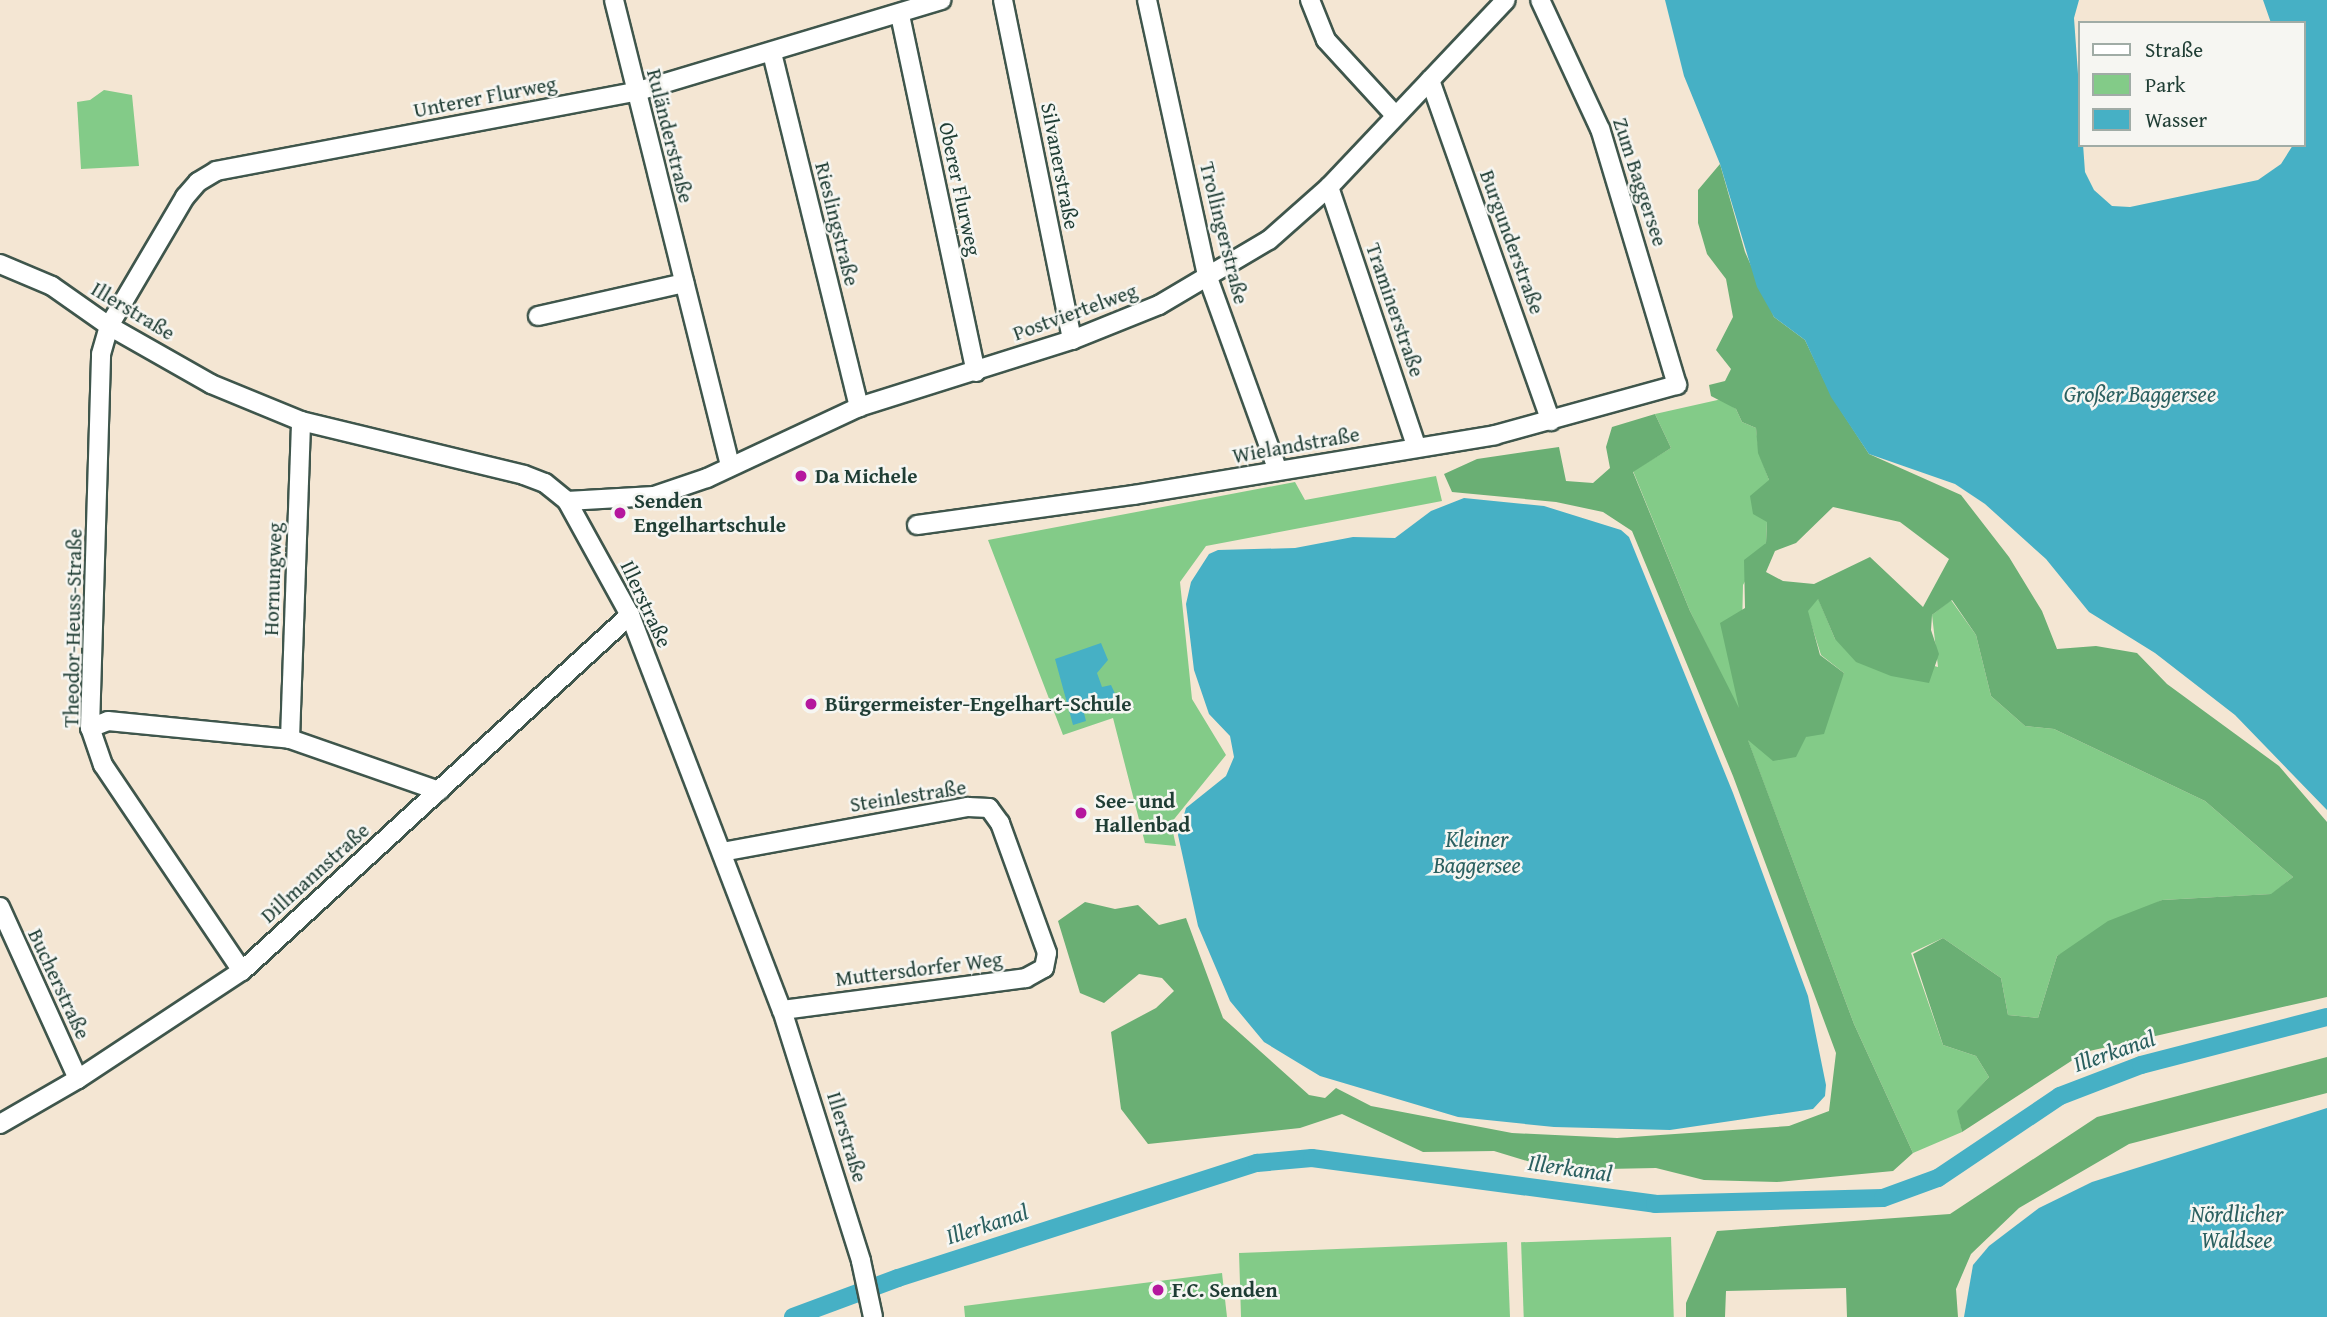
<!DOCTYPE html>
<html>
<head>
<meta charset="utf-8">
<style>
	body { margin:0 }
	#map { position:relative; width:2327px; height:1317px; overflow:hidden; background:#f4e6d3; font-family:"Gentium Book Plus",serif }
	div>[style] { position:absolute }
	[style*='--x'] { left:calc(var(--x)*1px); top:calc(var(--y)*1px); width:calc(var(--w)*1px); rotate:calc(var(--a)*1deg) }
	.green>* { inset:0; background:#83cb88; transform-origin:0 0 }
	.forest>* { inset:0; background:#6aaf74 }
	.water>* { inset:0; background:#46b0c5 }
	.canal>* { height:18px; margin:-9px; padding:0 9px; transform-origin:9px; border-radius:9px; background:#46b0c5 }
	.roads { filter:drop-shadow(2px 0 #3f564c) drop-shadow(-2px 0 #3f564c) drop-shadow(0 2px #3f564c) drop-shadow(0 -2px #3f564c) }
	.minor>* { height:18px; margin:-9px; padding:0 9px; transform-origin:9px; border-radius:9px; background:#fff }
	.dots>* { width:19px; height:19px; translate:-50% -50%; box-sizing:border-box; border:4px solid #f6f6f2; border-radius:50% }
	span { translate:-50% -50%; white-space:nowrap; text-align:center; line-height:1.15; -webkit-text-stroke:5px #f6f6f2; paint-order:stroke }
	.street-label { font-size:21px; color:#1f3d34 }
	.poi-label { font-size:21px; color:#1f3d34; font-weight:700 }
	.left { translate:0 -50%; text-align:left }
	.water-label { font-size:23px; color:#2b6060; font-style:italic }
	.legend { position:absolute; left:2078px; top:21px; width:228px; height:126px; box-sizing:border-box; background:#f6f6f2; border:2px solid #a0aca6; margin:0; padding:9px 12px; list-style:none; font-size:21px; color:#1f3d34 }
	.legend li { display:flex; align-items:center; gap:14px; height:35px }
	.legend b { width:35px; border:2px solid #a0aca6 }
</style>
</head>
<body>
<div id="map">
	<div class="green">
		<div style="clip-path:polygon(104px 90px,132px 95px,139px 166px,81px 169px,77px 102px,90px 100px)"></div>
		<div style="clip-path:polygon(1722px 399px,1736px 409px,1742px 422px,1756px 428px,1759px 453px,1769px 480px,1766px 543px,1743px 585px,1740px 712px,1690px 611px,1633px 471px,1671px 448px,1655px 414px)"></div>
		<div style="clip-path:polygon(1436px 476px,1442px 501px,1206px 546px,1180px 582px,1192px 699px,1226px 755px,1171px 823px,1176px 846px,1145px 843px,1113px 718px,1063px 735px,988px 540px,1295px 482px,1305px 500px)"></div>
		<div style="clip-path:polygon(1818px 598px,1835px 639px,1938px 667px,1932px 615px,1951px 600px,1976px 635px,1991px 696px,2025px 726px,2054px 729px,2205px 801px,2293px 877px,2272px 894px,2162px 900px,2057px 956px,2038px 1018px,2008px 1015px,2001px 978px,1943px 938px,1911px 953px,1943px 1045px,1976px 1056px,1989px 1077px,1958px 1111px,1962px 1132px,1913px 1153px,1854px 1024px,1747px 738px,1806px 737px,1844px 673px,1821px 655px,1807px 611px)"></div>
		<div style="left:1671px;top:1237px;width:80px;height:150px;rotate:88deg"></div>
		<div style="clip-path:polygon(1507px 1242px,1510px 1317px,1241px 1317px,1239px 1253px)"></div>
		<div style="clip-path:polygon(1222px 1273px,1227px 1317px,965px 1317px,964px 1306px)"></div>
	</div>
	<div class="forest">
		<div style="clip-path:polygon(evenodd,1720px 164px,1745px 252px,1774px 317px,1805px 340px,1832px 397px,1869px 454px,1961px 495px,2009px 557px,2042px 611px,2057px 649px,2096px 646px,2137px 653px,2167px 684px,2279px 766px,2327px 822px,2327px 997px,2085px 1052px,1962px 1132px,1957px 1111px,1989px 1077px,1976px 1056px,1943px 1045px,1913px 954px,1943px 938px,2001px 978px,2008px 1015px,2038px 1018px,2057px 956px,2108px 921px,2162px 900px,2271px 894px,2293px 877px,2205px 801px,2054px 729px,2025px 726px,1991px 696px,1976px 635px,1952px 600px,1932px 615px,1931px 630px,1939px 654px,1929px 683px,1891px 676px,1856px 662px,1835px 639px,1818px 599px,1808px 611px,1820px 655px,1844px 673px,1824px 734px,1806px 737px,1796px 757px,1773px 761px,1748px 740px,1854px 1024px,1913px 1153px,1893px 1171px,1777px 1182px,1704px 1180px,1656px 1168px,1557px 1170px,1494px 1151px,1423px 1152px,1342px 1114px,1300px 1128px,1148px 1144px,1121px 1109px,1111px 1032px,1156px 1008px,1174px 991px,1162px 978px,1139px 974px,1104px 1003px,1080px 993px,1058px 921px,1085px 902px,1115px 909px,1138px 905px,1159px 925px,1186px 918px,1223px 1018px,1309px 1095px,1325px 1098px,1336px 1088px,1371px 1106px,1512px 1133px,1617px 1138px,1789px 1126px,1829px 1111px,1836px 1053px,1733px 776px,1632px 531px,1603px 512px,1556px 502px,1452px 492px,1444px 474px,1477px 459px,1559px 447px,1566px 481px,1593px 483px,1610px 468px,1606px 447px,1612px 427px,1655px 414px,1671px 448px,1633px 472px,1690px 611px,1739px 708px,1720px 623px,1745px 608px,1744px 560px,1766px 543px,1767px 522px,1753px 514px,1750px 496px,1769px 480px,1758px 453px,1756px 428px,1742px 422px,1736px 409px,1711px 396px,1709px 385px,1725px 381px,1731px 369px,1716px 350px,1733px 317px,1726px 279px,1707px 254px,1698px 223px,1698px 190px,1720px 164px,1833px 507px,1900px 522px,1949px 559px,1923px 607px,1870px 557px,1814px 584px,1783px 581px,1766px 572px,1775px 551px,1796px 543px,1833px 507px)"></div>
		<div style="clip-path:polygon(2327px 1057px,2327px 1093px,2129px 1144px,2019px 1208px,1971px 1254px,1956px 1289px,1958px 1317px,1847px 1317px,1846px 1288px,1726px 1291px,1725px 1317px,1686px 1317px,1686px 1303px,1717px 1231px,1950px 1214px,2097px 1117px)"></div>
	</div>
	<div class="water">
		<div style="clip-path:polygon(1665px 0,2079px 0,2074px 18px,2085px 172px,2094px 190px,2112px 206px,2130px 207px,2258px 180px,2281px 164px,2293px 145px,2304px 145px,2304px 23px,2271px 23px,2263px 0,2327px 0,2327px 810px,2235px 715px,2155px 653px,2089px 612px,2046px 559px,1985px 504px,1955px 484px,1869px 454px,1831px 397px,1805px 340px,1774px 317px,1757px 287px,1720px 164px,1684px 76px)"></div>
		<div style="clip-path:polygon(1464px 498px,1544px 506px,1621px 530px,1629px 537px,1733px 793px,1808px 996px,1826px 1085px,1825px 1096px,1813px 1109px,1670px 1130px,1554px 1127px,1458px 1117px,1320px 1076px,1264px 1042px,1230px 1001px,1198px 926px,1178px 835px,1186px 808px,1226px 776px,1234px 757px,1230px 736px,1209px 714px,1194px 670px,1186px 604px,1191px 582px,1209px 554px,1218px 550px,1295px 548px,1353px 537px,1395px 538px,1431px 511px)"></div>
		<div style="clip-path:polygon(1101px 643px,1108px 660px,1097px 673px,1102px 687px,1111px 685px,1118px 700px,1084px 713px,1086px 721px,1073px 725px,1055px 659px)"></div>
		<div style="clip-path:polygon(2327px 1108px,2327px 1317px,1964px 1317px,1973px 1265px,1989px 1246px,2039px 1208px,2092px 1182px)"></div>
	</div>
	<div class="canal">
		<div style="--x:793;--y:1317;--w:112;--a:-20.4"></div>
		<div style="--x:898;--y:1278;--w:377;--a:-17.8"></div>
		<div style="--x:1257;--y:1163;--w:55;--a:-5.2"></div>
		<div style="--x:1312;--y:1158;--w:346;--a:7.6"></div>
		<div style="--x:1655;--y:1204;--w:228;--a:-1.5"></div>
		<div style="--x:1883;--y:1198;--w:59;--a:-20"></div>
		<div style="--x:1938;--y:1178;--w:147;--a:-33.9"></div>
		<div style="--x:2060;--y:1096;--w:87;--a:-20.9"></div>
		<div style="--x:2141;--y:1065;--w:192;--a:-14.5"></div>
	</div>
	<div class="roads">
		<div class="minor">
			<div style="--x:614;--y:0;--w:480;--a:76"></div>
			<div style="--x:1003;--y:0;--w:347;--a:78.5"></div>
			<div style="--x:1147;--y:0;--w:281;--a:77.7"></div>
			<div style="--x:1207;--y:275;--w:208;--a:70.1"></div>
			<div style="--x:1310;--y:0;--w:43;--a:68.2"></div>
			<div style="--x:1326;--y:40;--w:103;--a:47.4"></div>
			<div style="--x:900;--y:15;--w:365;--a:78"></div>
			<div style="--x:772;--y:53;--w:365;--a:76.2"></div>
			<div style="--x:1430;--y:80;--w:362;--a:70.5"></div>
			<div style="--x:1329;--y:187;--w:275;--a:71.4"></div>
			<div style="--x:0;--y:264;--w:56;--a:22.9"></div>
			<div style="--x:52;--y:286;--w:70;--a:35.1"></div>
			<div style="--x:109;--y:326;--w:117;--a:29.6"></div>
			<div style="--x:211;--y:384;--w:97;--a:22.3"></div>
			<div style="--x:301;--y:421;--w:229;--a:13.6"></div>
			<div style="--x:524;--y:475;--w:22;--a:21"></div>
			<div style="--x:545;--y:483;--w:28;--a:39"></div>
			<div style="--x:567;--y:501;--w:130;--a:61.1"></div>
			<div style="--x:630;--y:615;--w:423;--a:69"></div>
			<div style="--x:782;--y:1010;--w:263;--a:72.5"></div>
			<div style="--x:861;--y:1261;--w:57;--a:77.9"></div>
			<div style="--x:538;--y:316;--w:150;--a:-12.7"></div>
			<div style="--x:567;--y:501;--w:87;--a:-3.3"></div>
			<div style="--x:654;--y:496;--w:56;--a:-18.8"></div>
			<div style="--x:707;--y:478;--w:168;--a:-25"></div>
			<div style="--x:859;--y:407;--w:223;--a:-17.5"></div>
			<div style="--x:1072;--y:340;--w:94;--a:-21.9"></div>
			<div style="--x:1159;--y:305;--w:128;--a:-30.6"></div>
			<div style="--x:1269;--y:240;--w:80;--a:-41.5"></div>
			<div style="--x:1329;--y:187;--w:257;--a:-46.6"></div>
			<div style="--x:917;--y:525;--w:219;--a:-7.9"></div>
			<div style="--x:1134;--y:495;--w:366;--a:-9.4"></div>
			<div style="--x:1495;--y:435;--w:189;--a:-15.4"></div>
			<div style="--x:1677;--y:385;--w:267;--a:-106.7"></div>
			<div style="--x:1600;--y:129;--w:142;--a:-114.9"></div>
			<div style="--x:90;--y:728;--w:19;--a:-21"></div>
			<div style="--x:108;--y:721;--w:183;--a:5.6"></div>
			<div style="--x:290;--y:739;--w:158;--a:19.2"></div>
			<div style="--x:290;--y:739;--w:318;--a:-88"></div>
			<div style="--x:722;--y:852;--w:250;--a:-10.4"></div>
			<div style="--x:968;--y:807;--w:21;--a:3"></div>
			<div style="--x:989;--y:808;--w:19;--a:54"></div>
			<div style="--x:1000;--y:823;--w:138;--a:70.1"></div>
			<div style="--x:1047;--y:953;--w:15;--a:101"></div>
			<div style="--x:1044;--y:968;--w:21;--a:151"></div>
			<div style="--x:1026;--y:978;--w:246;--a:172.5"></div>
			<div style="--x:0;--y:907;--w:189;--a:65.6"></div>
			<div style="--x:242;--y:971;--w:249;--a:-124"></div>
			<div style="--x:103;--y:765;--w:39;--a:-109"></div>
			<div style="--x:90;--y:728;--w:374;--a:-88.3"></div>
			<div style="--x:101;--y:354;--w:29;--a:-74"></div>
			<div style="--x:109;--y:326;--w:150;--a:-59.5"></div>
			<div style="--x:185;--y:197;--w:20;--a:-49"></div>
			<div style="--x:198;--y:182;--w:21;--a:-31"></div>
			<div style="--x:216;--y:171;--w:426;--a:-10.7"></div>
			<div style="--x:635;--y:92;--w:320;--a:-16.7"></div>
			<div style="--x:0;--y:1124;--w:90;--a:-30"></div>
			<div style="--x:78;--y:1079;--w:196;--a:-33.4"></div>
			<div style="--x:242;--y:971;--w:527;--a:-42.54"></div>
		</div>
	</div>
	<div class="dots">
		<div style="left:801px;top:476px;background:#b5179e"></div>
		<div style="left:620px;top:513px;background:#b5179e"></div>
		<div style="left:811px;top:704px;background:#b5179e"></div>
		<div style="left:1081px;top:813px;background:#b5179e"></div>
		<div style="left:1158px;top:1290px;background:#b5179e"></div>
	</div>
	<div class="street-label">
		<span style="left:485px;top:97px;rotate:-11deg">Unterer Flurweg</span>
		<span style="left:670px;top:136px;rotate:76deg">Ruländerstraße</span>
		<span style="left:1060px;top:166px;rotate:79deg">Silvanerstraße</span>
		<span style="left:1640px;top:182px;rotate:72deg">Zum Baggersee</span>
		<span style="left:960px;top:189px;rotate:78deg">Oberer Flurweg</span>
		<span style="left:837px;top:224px;rotate:76deg">Rieslingstraße</span>
		<span style="left:1224px;top:233px;rotate:76deg">Trollingerstraße</span>
		<span style="left:1512px;top:242px;rotate:70deg">Burgunderstraße</span>
		<span style="left:1395px;top:310px;rotate:71deg">Traminerstraße</span>
		<span style="left:133px;top:311px;rotate:31deg">Illerstraße</span>
		<span style="left:1075px;top:312px;rotate:-20deg">Postviertelweg</span>
		<span style="left:1296px;top:445px;rotate:-10deg">Wielandstraße</span>
		<span style="left:273px;top:579px;rotate:-88deg">Hornungweg</span>
		<span style="left:646px;top:604px;rotate:65deg">Illerstraße</span>
		<span style="left:73px;top:628px;rotate:-89deg">Theodor-Heuss-Straße</span>
		<span style="left:908px;top:796px;rotate:-9deg">Steinlestraße</span>
		<span style="left:315px;top:873px;rotate:-42deg">Dillmannstraße</span>
		<span style="left:919px;top:969px;rotate:-7deg">Muttersdorfer Weg</span>
		<span style="left:59px;top:984px;rotate:65deg">Bucherstraße</span>
		<span style="left:847px;top:1137px;rotate:73deg">Illerstraße</span>
	</div>
	<div class="poi-label">
		<span class="left" style="left:815px;top:476px">Da Michele</span>
		<span class="left" style="left:634px;top:513px">Senden<br>Engelhartschule</span>
		<span class="left" style="left:825px;top:704px">Bürgermeister-Engelhart-Schule</span>
		<span class="left" style="left:1095px;top:813px">See- und<br>Hallenbad</span>
		<span class="left" style="left:1172px;top:1290px">F.C. Senden</span>
	</div>
	<div class="water-label">
		<span style="left:2140px;top:394px">Großer Baggersee</span>
		<span style="left:1477px;top:852px">Kleiner<br>Baggersee</span>
		<span style="left:2114px;top:1051px;rotate:-19deg">Illerkanal</span>
		<span style="left:1570px;top:1168px;rotate:8deg">Illerkanal</span>
		<span style="left:2237px;top:1227px">Nördlicher<br>Waldsee</span>
		<span style="left:987px;top:1224px;rotate:-18deg">Illerkanal</span>
	</div>
	<ul class="legend">
	<li><b style="height:9px;background:#fff"></b>Straße</li>
	<li><b style="height:19px;background:#83cb88"></b>Park</li>
	<li><b style="height:19px;background:#46b0c5"></b>Wasser</li>
	</ul>
</div>
</body>
</html>
